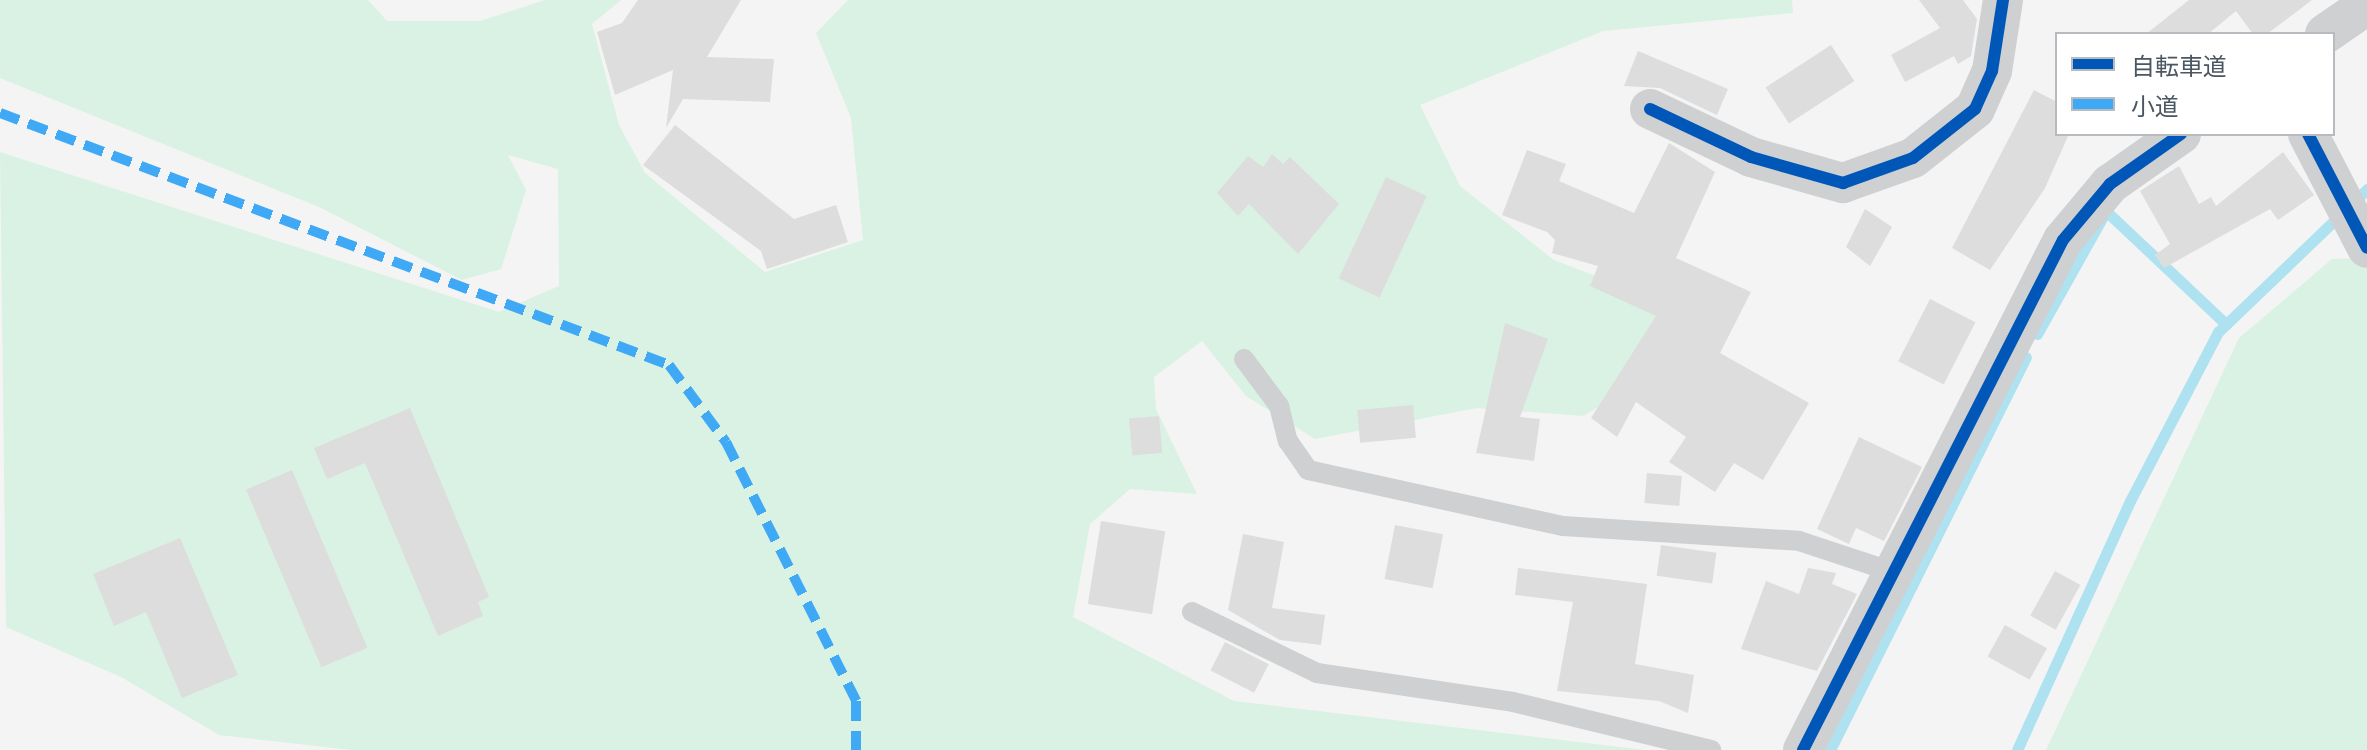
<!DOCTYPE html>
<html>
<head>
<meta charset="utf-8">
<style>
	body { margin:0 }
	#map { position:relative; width:2367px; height:750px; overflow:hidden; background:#f4f4f4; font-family:Ubuntu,"Noto Sans JP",sans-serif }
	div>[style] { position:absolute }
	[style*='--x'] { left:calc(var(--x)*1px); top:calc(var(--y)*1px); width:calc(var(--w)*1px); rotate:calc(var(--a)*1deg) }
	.green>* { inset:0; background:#d9f2e3 }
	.stream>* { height:11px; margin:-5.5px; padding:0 5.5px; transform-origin:5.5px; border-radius:5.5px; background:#aee2f0 }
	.building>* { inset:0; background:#ddddde; transform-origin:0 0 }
	.lane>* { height:20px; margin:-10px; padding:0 10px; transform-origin:10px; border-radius:10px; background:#ced0d2 }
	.street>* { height:40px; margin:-20px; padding:0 20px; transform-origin:20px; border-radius:20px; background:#ced0d2 }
	.quiet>* { height:10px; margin-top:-5px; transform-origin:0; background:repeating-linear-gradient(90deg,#3fa9f5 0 20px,transparent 0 30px) }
	.cycleway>* { height:12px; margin:-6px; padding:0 6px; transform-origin:6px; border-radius:6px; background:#0057b8 }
	span { translate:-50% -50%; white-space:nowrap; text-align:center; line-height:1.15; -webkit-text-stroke:6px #fff; paint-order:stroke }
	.legend { position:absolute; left:2055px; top:32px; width:280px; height:104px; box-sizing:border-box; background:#fff; border:2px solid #b7bbc0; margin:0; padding:10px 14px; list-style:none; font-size:24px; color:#4a5661 }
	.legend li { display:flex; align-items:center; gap:16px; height:40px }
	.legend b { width:40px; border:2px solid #b7bbc0 }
</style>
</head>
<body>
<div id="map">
	<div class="green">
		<div style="clip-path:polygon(0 0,368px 0,387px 21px,480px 21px,545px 0,621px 0,592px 24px,619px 125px,645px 173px,765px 272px,863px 240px,851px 118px,816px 33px,848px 0,1792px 0,1793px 13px,1603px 31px,1420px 105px,1460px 186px,1554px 260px,1677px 307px,1648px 378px,1583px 416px,1477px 408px,1315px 439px,1246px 396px,1202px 341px,1154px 377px,1156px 409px,1197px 494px,1130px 489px,1090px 524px,1073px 617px,1234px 701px,1645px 750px,351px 750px,219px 735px,121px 677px,6px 627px,0 152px,499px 312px,559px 286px,558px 169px,508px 155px,526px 190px,501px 269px,462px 280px,319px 207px,0 78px)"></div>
		<div style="clip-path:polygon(2367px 258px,2367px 750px,2046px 750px,2239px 338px,2332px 259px)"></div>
	</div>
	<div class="stream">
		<div style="--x:2037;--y:334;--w:141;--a:-60.7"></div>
		<div style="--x:2106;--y:211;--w:165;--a:43.3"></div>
		<div style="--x:1830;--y:750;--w:439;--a:-63.5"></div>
		<div style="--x:2017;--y:750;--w:273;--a:-65.6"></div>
		<div style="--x:2130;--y:501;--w:191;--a:-62.5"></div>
		<div style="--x:2218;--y:332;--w:207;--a:-43.8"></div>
	</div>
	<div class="building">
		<div style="clip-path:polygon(638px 0,741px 0,707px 57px,774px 59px,770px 102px,683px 99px,666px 128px,673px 70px,615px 95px,597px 32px,622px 23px)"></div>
		<div style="clip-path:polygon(1919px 0,1963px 0,1977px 19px,1971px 56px,1958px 64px,1954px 56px,1905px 82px,1891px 55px,1940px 28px)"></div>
		<div style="clip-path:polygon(2189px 0,2312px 0,2267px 34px,2253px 34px,2236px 11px,2208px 34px,2146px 34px)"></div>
		<div style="left:1831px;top:45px;width:43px;height:78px;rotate:57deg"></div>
		<div style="clip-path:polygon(1638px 51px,1728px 89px,1717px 115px,1660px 88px,1624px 86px)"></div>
		<div style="clip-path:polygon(2034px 90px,2057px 102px,2057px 134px,2069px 134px,2045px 188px,1990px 270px,1952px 248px)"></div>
		<div style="clip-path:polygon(675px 125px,794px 219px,836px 205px,848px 242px,767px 269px,761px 251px,643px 165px)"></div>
		<div style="clip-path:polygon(1669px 143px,1715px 172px,1676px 258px,1751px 292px,1720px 353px,1809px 403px,1763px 480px,1734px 463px,1715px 492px,1669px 462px,1686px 437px,1636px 402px,1617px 437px,1591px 418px,1656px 316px,1590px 286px,1598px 266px,1552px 253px,1555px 240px,1547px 232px,1502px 215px,1527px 150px,1566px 164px,1559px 181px,1634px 213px)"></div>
		<div style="clip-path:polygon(2283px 152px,2314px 195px,2278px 220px,2270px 209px,2164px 268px,2155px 255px,2170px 244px,2140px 191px,2179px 166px,2199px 204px,2211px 197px,2216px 206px)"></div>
		<div style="clip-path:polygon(1272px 154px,1283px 164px,1290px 157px,1339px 204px,1298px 254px,1249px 204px,1238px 216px,1217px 193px,1248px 156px,1263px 167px)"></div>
		<div style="left:1386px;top:177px;width:45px;height:112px;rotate:25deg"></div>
		<div style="clip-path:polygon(1865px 209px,1892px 227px,1870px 266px,1846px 247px)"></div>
		<div style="left:1930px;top:299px;width:51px;height:70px;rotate:27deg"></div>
		<div style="clip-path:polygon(1505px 323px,1548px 339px,1520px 417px,1540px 419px,1534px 461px,1476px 453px)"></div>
		<div style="left:1413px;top:405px;width:33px;height:56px;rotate:85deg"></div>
		<div style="clip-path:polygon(410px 408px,489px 597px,478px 602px,483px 616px,438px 636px,365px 463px,327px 479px,314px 448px)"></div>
		<div style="left:1159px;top:416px;width:37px;height:30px;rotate:85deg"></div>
		<div style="clip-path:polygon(1859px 437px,1922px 467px,1884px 541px,1856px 528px,1849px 544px,1817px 529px)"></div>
		<div style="left:292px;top:470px;width:193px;height:50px;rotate:67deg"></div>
		<div style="left:1647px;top:473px;width:35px;height:30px;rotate:5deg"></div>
		<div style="left:1101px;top:521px;width:65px;height:84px;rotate:9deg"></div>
		<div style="left:1395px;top:525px;width:49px;height:55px;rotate:11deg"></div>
		<div style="clip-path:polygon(1243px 534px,1284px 542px,1272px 608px,1325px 615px,1321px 645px,1280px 640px,1228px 610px)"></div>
		<div style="clip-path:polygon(180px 538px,238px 675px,182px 698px,146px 612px,114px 626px,93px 574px)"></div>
		<div style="left:1661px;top:545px;width:56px;height:31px;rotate:8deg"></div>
		<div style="clip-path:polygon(1518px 568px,1647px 584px,1635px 664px,1694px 675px,1688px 713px,1659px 701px,1557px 691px,1573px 602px,1515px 595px)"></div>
		<div style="clip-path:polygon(1808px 568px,1836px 573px,1832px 584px,1857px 594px,1817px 671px,1741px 649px,1766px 581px,1799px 594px)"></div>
		<div style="left:2055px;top:571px;width:29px;height:51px;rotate:29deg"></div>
		<div style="left:2005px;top:625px;width:48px;height:36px;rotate:29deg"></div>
		<div style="left:1225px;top:642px;width:49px;height:32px;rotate:27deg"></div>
	</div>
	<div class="lane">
		<div style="--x:1244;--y:359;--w:59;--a:53.3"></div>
		<div style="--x:1279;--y:406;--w:36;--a:76"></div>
		<div style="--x:1288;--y:441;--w:35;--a:55"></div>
		<div style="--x:1308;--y:470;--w:261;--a:12.4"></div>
		<div style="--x:1563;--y:526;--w:236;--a:3.6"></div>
		<div style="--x:1799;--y:541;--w:99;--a:18.3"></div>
		<div style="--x:1192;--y:612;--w:139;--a:26"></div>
		<div style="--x:1317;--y:673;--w:198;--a:8.4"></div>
		<div style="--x:1513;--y:702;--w:204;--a:13.6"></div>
	</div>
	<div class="street">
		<div style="--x:2325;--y:34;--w:51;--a:-34.6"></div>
		<div style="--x:1650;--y:109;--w:112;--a:25.4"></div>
		<div style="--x:1751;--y:157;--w:96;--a:15.8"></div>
		<div style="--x:1843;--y:183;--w:74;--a:-19.7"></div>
		<div style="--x:1913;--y:158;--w:79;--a:-38.3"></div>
		<div style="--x:1975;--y:109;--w:42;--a:-65.9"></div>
		<div style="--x:1992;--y:71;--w:72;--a:-81.2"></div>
		<div style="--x:2308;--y:134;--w:128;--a:62.6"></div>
		<div style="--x:1803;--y:750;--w:572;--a:-62.99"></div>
		<div style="--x:2063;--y:240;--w:73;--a:-50"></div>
		<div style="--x:2110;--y:184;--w:87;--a:-35.2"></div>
	</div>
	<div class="quiet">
		<div style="--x:0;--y:113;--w:715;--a:20.64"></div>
		<div style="--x:669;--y:365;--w:96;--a:53.5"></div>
		<div style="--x:726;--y:442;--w:290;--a:63.3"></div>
		<div style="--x:856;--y:701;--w:49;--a:90"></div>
	</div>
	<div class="cycleway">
		<div style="--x:1650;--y:109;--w:112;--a:25.4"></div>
		<div style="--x:1751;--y:157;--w:96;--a:15.8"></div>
		<div style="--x:1843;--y:183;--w:74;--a:-19.7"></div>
		<div style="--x:1913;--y:158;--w:79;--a:-38.3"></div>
		<div style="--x:1975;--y:109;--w:42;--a:-65.9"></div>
		<div style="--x:1992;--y:71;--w:72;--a:-81.2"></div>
		<div style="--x:2308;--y:134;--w:128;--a:62.6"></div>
		<div style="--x:1803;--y:750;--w:572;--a:-62.99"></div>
		<div style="--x:2063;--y:240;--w:73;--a:-50"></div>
		<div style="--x:2110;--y:184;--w:87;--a:-35.2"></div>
	</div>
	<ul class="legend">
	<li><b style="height:10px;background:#0057b8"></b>自転車道</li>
	<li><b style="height:10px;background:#3fa9f5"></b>小道</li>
	</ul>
</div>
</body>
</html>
